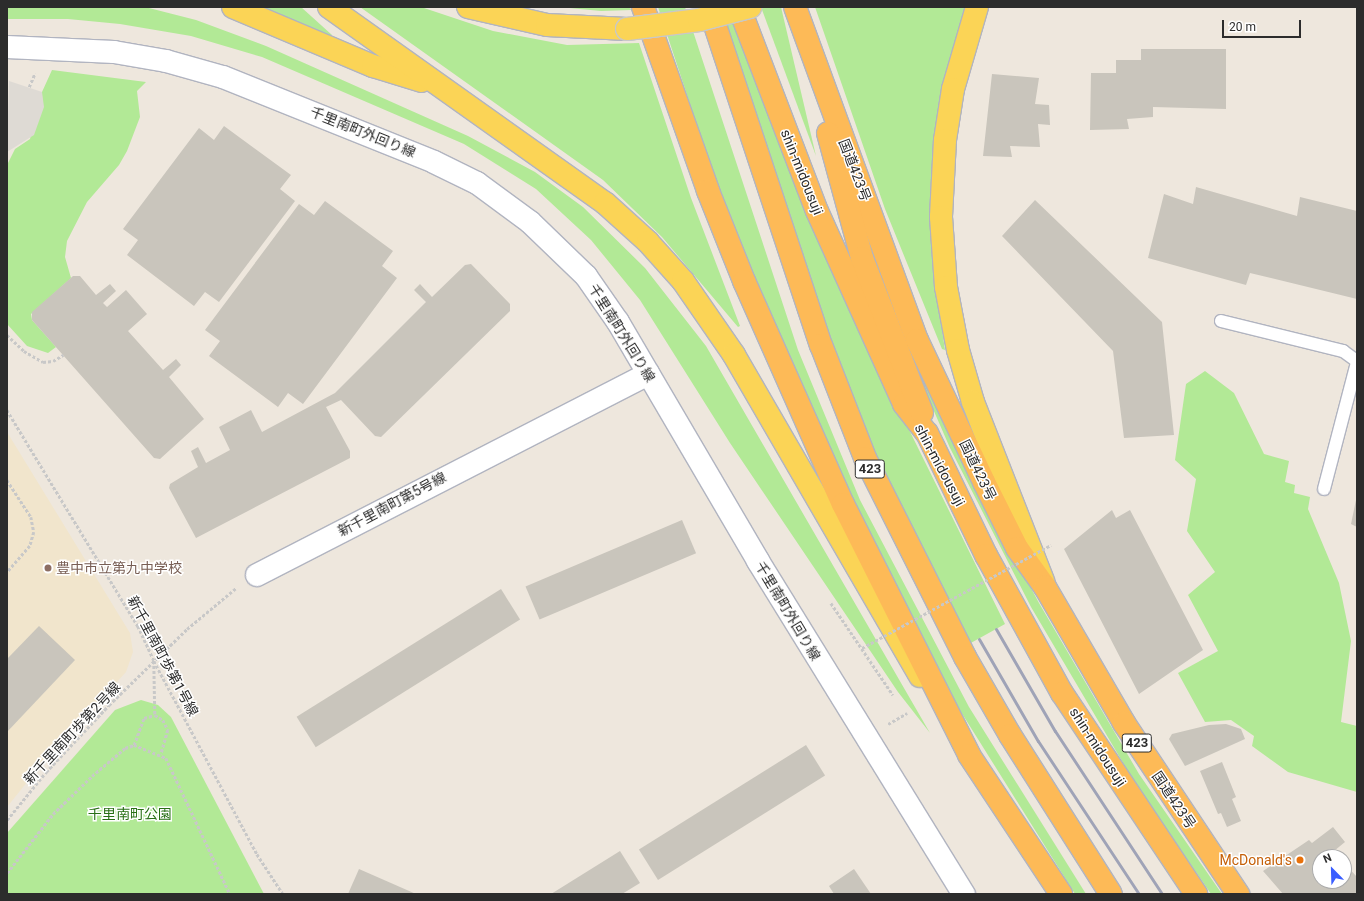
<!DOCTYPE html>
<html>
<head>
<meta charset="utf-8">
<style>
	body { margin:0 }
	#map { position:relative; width:1364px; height:901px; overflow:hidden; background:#eee7dd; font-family:Roboto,"Noto Sans JP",sans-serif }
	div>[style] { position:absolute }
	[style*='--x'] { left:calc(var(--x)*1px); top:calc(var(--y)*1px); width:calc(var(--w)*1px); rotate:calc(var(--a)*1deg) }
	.education>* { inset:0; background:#f1e5cc }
	.green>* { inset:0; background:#b2e996 }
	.plaza>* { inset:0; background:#dedad4 }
	.building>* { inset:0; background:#c9c5bc; transform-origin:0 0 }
	.path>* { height:2.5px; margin-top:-1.25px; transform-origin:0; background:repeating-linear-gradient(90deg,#c8c8c8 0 3px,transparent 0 5px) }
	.roads { filter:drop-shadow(1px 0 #b1b4c0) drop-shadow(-1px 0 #b1b4c0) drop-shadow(0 1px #b1b4c0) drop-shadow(0 -1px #b1b4c0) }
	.service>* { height:12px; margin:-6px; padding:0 6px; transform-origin:6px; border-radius:6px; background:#fff }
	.minor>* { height:22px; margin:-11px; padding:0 11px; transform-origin:11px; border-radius:11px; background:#fff }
	.tertiary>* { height:22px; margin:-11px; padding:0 11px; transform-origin:11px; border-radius:11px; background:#fff }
	.primary>* { height:22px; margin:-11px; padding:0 11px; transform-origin:11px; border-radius:11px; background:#fbd456 }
	.trunk>* { height:22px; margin:-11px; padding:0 11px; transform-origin:11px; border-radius:11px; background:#fdba57 }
	.rail>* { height:3px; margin:-1.5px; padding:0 1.5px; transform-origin:1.5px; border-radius:1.5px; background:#9fa3b7 }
	.path-bridge>* { height:2.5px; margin-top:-1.25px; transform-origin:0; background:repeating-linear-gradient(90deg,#c8c8c8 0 3px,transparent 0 5px) }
	.bridges { filter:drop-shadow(1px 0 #c8c8c8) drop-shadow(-1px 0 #c8c8c8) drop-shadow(0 1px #c8c8c8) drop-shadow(0 -1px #c8c8c8) }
	.primary-bridge>* { height:22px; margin:-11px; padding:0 11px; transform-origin:11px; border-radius:11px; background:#fbd456 }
	.dots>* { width:11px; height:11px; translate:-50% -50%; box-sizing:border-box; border:2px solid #fff; border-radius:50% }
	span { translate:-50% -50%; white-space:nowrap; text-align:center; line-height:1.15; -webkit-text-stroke:3px #fff; paint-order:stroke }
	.shield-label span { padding:1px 3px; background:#fff; border:1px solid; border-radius:3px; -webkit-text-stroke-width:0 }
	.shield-label { font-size:13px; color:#2c2c2c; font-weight:700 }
	.street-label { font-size:14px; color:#2c2c2c }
	.education-label { font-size:14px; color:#785e54 }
	.left { translate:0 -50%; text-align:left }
	.park-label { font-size:14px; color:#287015 }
	.food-label { font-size:14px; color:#c56008 }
	.right { translate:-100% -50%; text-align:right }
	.frame { position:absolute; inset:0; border:8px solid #2c2c2c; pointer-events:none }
	.north { position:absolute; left:1312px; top:849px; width:40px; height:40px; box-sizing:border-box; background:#fff; border:1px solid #ababab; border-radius:50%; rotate:337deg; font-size:11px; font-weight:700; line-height:16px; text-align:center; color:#2c2c2c }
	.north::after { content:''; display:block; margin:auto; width:14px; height:18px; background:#3a5eff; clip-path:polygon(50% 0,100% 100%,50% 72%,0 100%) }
	.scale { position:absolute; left:1222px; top:20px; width:79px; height:18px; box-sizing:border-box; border:2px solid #2c2c2c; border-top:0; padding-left:5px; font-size:12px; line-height:14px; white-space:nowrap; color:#2c2c2c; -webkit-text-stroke:3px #fff; paint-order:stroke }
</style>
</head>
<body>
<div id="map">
	<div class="education">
		<div style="clip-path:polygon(7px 432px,130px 633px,133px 652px,126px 672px,42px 764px,37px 765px,32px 776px,7px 807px)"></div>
	</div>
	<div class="green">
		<div style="clip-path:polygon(7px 7px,145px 7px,196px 20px,266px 46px,468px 136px,535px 172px,583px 207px,645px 268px,706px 346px,930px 733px,898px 692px,730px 443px,640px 300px,591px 240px,536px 189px,464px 144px,262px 57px,191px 36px,120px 24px,68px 19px,7px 19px)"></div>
		<div style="clip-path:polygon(259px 7px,301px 7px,332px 35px,329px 36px)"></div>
		<div style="clip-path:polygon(360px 7px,421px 7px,493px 31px,567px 45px,639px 43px,691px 198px,740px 326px,738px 327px,662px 237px,603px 180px)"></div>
		<div style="clip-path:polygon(559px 7px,629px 7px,631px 10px,601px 11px)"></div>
		<div style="clip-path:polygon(658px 7px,685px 7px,798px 350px,860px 500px,969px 707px,1086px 894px,1075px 894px,961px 712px,915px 627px,800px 392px,718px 189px)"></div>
		<div style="clip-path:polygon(717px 7px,729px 7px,882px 375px,1005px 624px,969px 644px,919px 552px,845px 390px)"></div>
		<div style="clip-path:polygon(761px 7px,781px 7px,816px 156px)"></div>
		<div style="clip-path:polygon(815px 7px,965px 7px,940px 98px,930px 192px,933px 268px,945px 350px,942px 349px,885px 209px)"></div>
		<div style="clip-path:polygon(52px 70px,146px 82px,137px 91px,140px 117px,127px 151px,119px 165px,87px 202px,67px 241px,65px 257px,71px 278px,31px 314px,32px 320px,56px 347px,48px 353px,27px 346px,7px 324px,7px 165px,15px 149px,30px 139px,42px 92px)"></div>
		<div style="clip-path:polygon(883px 278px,999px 529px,1039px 603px,1139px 774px,1222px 894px,1211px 894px,1132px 778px,1031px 607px,950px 448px,913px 363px,881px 279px)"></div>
		<div style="clip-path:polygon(1205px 371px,1234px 393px,1264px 454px,1289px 461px,1285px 482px,1295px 485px,1294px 493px,1310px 497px,1308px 509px,1339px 583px,1351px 641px,1341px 722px,1357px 726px,1357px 792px,1288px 772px,1252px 746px,1254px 736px,1231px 720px,1205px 722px,1178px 673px,1218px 651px,1188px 595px,1215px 572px,1187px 531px,1196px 479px,1175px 460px,1186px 384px)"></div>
		<div style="clip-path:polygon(141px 700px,158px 705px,171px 717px,264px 894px,7px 894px,7px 833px,115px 710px)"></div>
	</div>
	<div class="plaza">
		<div style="clip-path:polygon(9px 81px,42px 92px,44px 107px,34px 135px,7px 152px)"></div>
	</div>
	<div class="building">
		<div style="clip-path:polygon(1141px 49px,1226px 49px,1226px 109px,1153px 107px,1153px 117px,1127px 119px,1129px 129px,1090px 130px,1091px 73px,1116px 73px,1116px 60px,1141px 60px)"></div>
		<div style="clip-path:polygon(992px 74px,1039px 78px,1035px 104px,1049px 105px,1050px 125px,1038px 124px,1040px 147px,1010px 146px,1012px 157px,983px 156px)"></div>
		<div style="clip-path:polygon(224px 126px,291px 175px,280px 189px,295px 201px,219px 302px,205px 292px,194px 306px,127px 255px,138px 240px,123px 229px,199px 128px,214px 140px)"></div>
		<div style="clip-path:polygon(1196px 187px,1297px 216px,1300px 197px,1357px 211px,1357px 299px,1250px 273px,1246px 285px,1148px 258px,1164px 194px,1193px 204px)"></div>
		<div style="clip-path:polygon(1035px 200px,1162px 322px,1174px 435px,1124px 438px,1113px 351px,1002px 236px)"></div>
		<div style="clip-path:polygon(325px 201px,393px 251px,382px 266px,397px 278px,303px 404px,288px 393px,278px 407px,209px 356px,220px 341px,205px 330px,299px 204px,314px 215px)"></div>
		<div style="clip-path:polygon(471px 264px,510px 304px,510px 311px,381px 437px,375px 436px,341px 400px,326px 407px,350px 451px,350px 458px,196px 538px,169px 488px,170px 484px,198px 467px,191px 451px,198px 447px,206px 463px,230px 450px,219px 427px,251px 410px,262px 432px,335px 393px,426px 302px,414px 290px,420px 284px,432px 297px,465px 265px)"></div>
		<div style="clip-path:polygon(73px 276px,80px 276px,96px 295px,110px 284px,116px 291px,103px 303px,107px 307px,126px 290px,147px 314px,128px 331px,163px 370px,176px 359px,181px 365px,169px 377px,204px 419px,160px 459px,154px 458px,32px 320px,32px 312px)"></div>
		<div style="clip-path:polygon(1356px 500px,1357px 501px,1357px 527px,1351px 524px)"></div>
		<div style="clip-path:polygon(1112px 510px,1116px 518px,1130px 510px,1203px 650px,1139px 694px,1064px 549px)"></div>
		<div style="left:682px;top:520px;width:36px;height:170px;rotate:67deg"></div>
		<div style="left:501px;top:589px;width:36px;height:241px;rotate:58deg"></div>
		<div style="clip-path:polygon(39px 626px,75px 660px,7px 732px,7px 659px)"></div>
		<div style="clip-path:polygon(1226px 724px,1241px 729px,1245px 739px,1185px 766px,1169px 739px,1172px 734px,1209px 725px)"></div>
		<div style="left:806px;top:745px;width:36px;height:197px;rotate:58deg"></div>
		<div style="clip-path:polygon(1222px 762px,1236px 797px,1232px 799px,1241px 821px,1227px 827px,1221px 813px,1218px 814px,1200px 771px)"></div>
		<div style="clip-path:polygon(1333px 827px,1345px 842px,1334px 851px,1339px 857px,1320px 857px,1320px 881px,1344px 881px,1344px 863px,1357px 877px,1357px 894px,1283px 894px,1263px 871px,1309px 840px,1312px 843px)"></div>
		<div style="clip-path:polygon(620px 851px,640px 883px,622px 894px,551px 894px)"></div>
		<div style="clip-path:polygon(359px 869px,416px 894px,348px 894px)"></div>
		<div style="clip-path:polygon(854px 869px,871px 894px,834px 894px,829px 886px)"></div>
	</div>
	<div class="path">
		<div style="--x:29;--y:87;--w:15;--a:-67"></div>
		<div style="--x:7;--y:335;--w:23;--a:43"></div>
		<div style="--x:24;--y:351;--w:22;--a:30"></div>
		<div style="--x:43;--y:362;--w:10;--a:-6"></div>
		<div style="--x:53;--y:361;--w:12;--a:-31"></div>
		<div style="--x:7;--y:410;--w:253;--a:58.8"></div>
		<div style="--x:138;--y:626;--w:38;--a:65"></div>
		<div style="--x:154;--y:661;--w:219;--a:61.9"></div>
		<div style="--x:257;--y:854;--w:48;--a:57"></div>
		<div style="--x:7;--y:480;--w:44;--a:57"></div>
		<div style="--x:31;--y:517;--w:15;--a:79"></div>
		<div style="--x:34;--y:532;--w:15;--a:106"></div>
		<div style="--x:30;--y:546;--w:35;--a:131"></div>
		<div style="--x:831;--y:603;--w:111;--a:56"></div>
		<div style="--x:154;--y:661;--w:54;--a:88.9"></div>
		<div style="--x:888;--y:724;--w:22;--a:-30"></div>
		<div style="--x:134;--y:745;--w:29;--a:-70"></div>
		<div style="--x:144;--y:718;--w:11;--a:-15"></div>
		<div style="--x:155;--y:715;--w:9;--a:32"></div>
		<div style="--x:163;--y:720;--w:11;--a:63"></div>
		<div style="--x:168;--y:730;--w:25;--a:106"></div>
		<div style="--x:7;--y:820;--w:62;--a:-50.9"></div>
		<div style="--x:46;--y:772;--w:92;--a:-46.8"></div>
		<div style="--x:109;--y:705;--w:109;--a:-44.3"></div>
		<div style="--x:187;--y:629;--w:64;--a:-39.9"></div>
		<div style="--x:7;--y:873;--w:75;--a:-52.1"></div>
		<div style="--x:53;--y:814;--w:54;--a:-44.3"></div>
		<div style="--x:92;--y:776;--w:43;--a:-40.3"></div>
		<div style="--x:125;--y:748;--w:9;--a:-18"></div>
		<div style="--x:134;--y:745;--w:35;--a:22"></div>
		<div style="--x:166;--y:758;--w:150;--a:64.8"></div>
	</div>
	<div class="roads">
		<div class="service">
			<div style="--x:1221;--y:321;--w:126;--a:13.8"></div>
			<div style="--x:1343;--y:351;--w:17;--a:36"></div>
			<div style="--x:1324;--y:489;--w:131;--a:-75.4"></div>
		</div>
		<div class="minor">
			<div style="--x:257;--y:575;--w:440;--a:-27.2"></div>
		</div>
		<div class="tertiary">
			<div style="--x:7;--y:47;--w:107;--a:2.7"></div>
			<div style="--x:114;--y:52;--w:53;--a:9.8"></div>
			<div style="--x:166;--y:61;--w:59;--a:15.7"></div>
			<div style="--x:223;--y:77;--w:227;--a:21.9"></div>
			<div style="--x:434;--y:162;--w:48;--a:26"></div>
			<div style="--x:477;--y:183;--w:66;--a:36.3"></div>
			<div style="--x:530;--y:222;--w:78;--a:44"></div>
			<div style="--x:586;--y:276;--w:56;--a:55.2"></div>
			<div style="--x:618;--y:322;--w:277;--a:59.6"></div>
			<div style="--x:758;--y:561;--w:392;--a:58.3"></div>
		</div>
		<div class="primary">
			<div style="--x:233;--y:7;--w:152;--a:22.9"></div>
			<div style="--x:373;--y:66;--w:51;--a:17"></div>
			<div style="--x:329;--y:7;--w:339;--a:35.4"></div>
			<div style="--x:605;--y:203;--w:58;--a:42.2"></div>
			<div style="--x:648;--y:242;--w:52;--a:48.1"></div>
			<div style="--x:683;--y:281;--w:90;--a:55.4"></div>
			<div style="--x:734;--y:355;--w:371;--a:59.9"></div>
			<div style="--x:468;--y:7;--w:81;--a:12.8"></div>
			<div style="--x:547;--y:25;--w:80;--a:2.9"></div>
			<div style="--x:977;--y:7;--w:85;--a:106.3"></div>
			<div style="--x:953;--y:89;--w:52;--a:98.9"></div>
			<div style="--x:945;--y:140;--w:77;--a:93"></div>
			<div style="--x:941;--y:217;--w:70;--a:85.9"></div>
			<div style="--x:946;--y:287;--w:64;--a:79.2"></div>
			<div style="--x:958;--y:350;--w:54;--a:73.9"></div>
			<div style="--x:973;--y:402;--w:192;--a:68.6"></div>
		</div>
		<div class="trunk">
			<div style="--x:643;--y:7;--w:195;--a:70.5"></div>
			<div style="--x:708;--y:191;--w:97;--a:68.2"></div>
			<div style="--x:744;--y:281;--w:244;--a:66.1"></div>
			<div style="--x:843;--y:504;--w:281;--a:63.3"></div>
			<div style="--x:969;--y:755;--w:167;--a:56.5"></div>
			<div style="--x:709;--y:7;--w:356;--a:71.7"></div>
			<div style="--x:821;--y:345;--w:121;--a:68.7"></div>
			<div style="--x:865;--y:458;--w:223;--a:63.3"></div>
			<div style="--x:965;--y:657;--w:90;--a:60"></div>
			<div style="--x:1010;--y:735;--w:188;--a:57.6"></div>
			<div style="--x:739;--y:7;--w:218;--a:69.1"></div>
			<div style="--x:817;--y:211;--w:212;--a:65.7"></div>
			<div style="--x:904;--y:404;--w:37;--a:52"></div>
			<div style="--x:927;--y:433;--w:136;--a:64.2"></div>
			<div style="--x:986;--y:555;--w:158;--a:61.2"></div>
			<div style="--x:1062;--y:693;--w:242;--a:56.3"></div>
			<div style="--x:795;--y:7;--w:355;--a:69.9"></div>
			<div style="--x:917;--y:340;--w:157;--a:64.7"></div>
			<div style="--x:984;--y:482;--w:74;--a:63.4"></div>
			<div style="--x:1017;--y:548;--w:48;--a:54.3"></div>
			<div style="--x:1045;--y:587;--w:157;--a:59.8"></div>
			<div style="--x:1124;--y:723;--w:206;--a:56.3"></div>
			<div style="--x:828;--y:133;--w:130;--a:74.8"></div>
			<div style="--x:862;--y:258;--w:166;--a:68.8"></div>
		</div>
	</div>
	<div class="rail">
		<div style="--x:996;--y:629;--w:118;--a:60"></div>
		<div style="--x:1055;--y:731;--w:195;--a:56.7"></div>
		<div style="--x:979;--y:639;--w:118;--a:60"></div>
		<div style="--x:1038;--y:741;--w:183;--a:56.6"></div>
	</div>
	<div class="path-bridge">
		<div style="--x:862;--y:648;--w:215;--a:-28.6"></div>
	</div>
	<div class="bridges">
		<div class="primary-bridge">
			<div style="--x:627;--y:29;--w:73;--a:-7.1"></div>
			<div style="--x:699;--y:20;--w:53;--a:-14.3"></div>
		</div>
	</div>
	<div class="dots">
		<div style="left:48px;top:568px;background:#8d6e63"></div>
		<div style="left:1300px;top:860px;background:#e8710a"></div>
	</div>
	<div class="shield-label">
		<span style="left:870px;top:469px">423</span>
		<span style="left:1137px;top:743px">423</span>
	</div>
	<div class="street-label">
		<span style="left:363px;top:132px;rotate:22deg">千里南町外回り線</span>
		<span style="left:855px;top:170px;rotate:69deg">国道423号</span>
		<span style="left:802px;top:172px;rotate:68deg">shin-midousuji</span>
		<span style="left:622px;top:333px;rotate:58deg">千里南町外回り線</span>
		<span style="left:940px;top:465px;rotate:62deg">shin-midousuji</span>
		<span style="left:978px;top:470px;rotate:64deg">国道423号</span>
		<span style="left:392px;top:504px;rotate:-28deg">新千里南町第5号線</span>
		<span style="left:788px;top:611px;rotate:59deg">千里南町外回り線</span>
		<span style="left:163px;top:656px;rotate:62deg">新千里南町歩第1号線</span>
		<span style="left:72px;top:733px;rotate:-47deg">新千里南町歩第2号線</span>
		<span style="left:1098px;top:747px;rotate:57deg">shin-midousuji</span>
		<span style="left:1174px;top:800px;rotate:56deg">国道423号</span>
	</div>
	<div class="education-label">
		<span class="left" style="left:56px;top:568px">豊中市立第九中学校</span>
	</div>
	<div class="park-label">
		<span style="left:130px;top:814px">千里南町公園</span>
	</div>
	<div class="food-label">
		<span class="right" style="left:1292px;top:860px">McDonald's</span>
	</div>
	<div class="frame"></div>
	<div class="north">N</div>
	<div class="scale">20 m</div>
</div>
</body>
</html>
